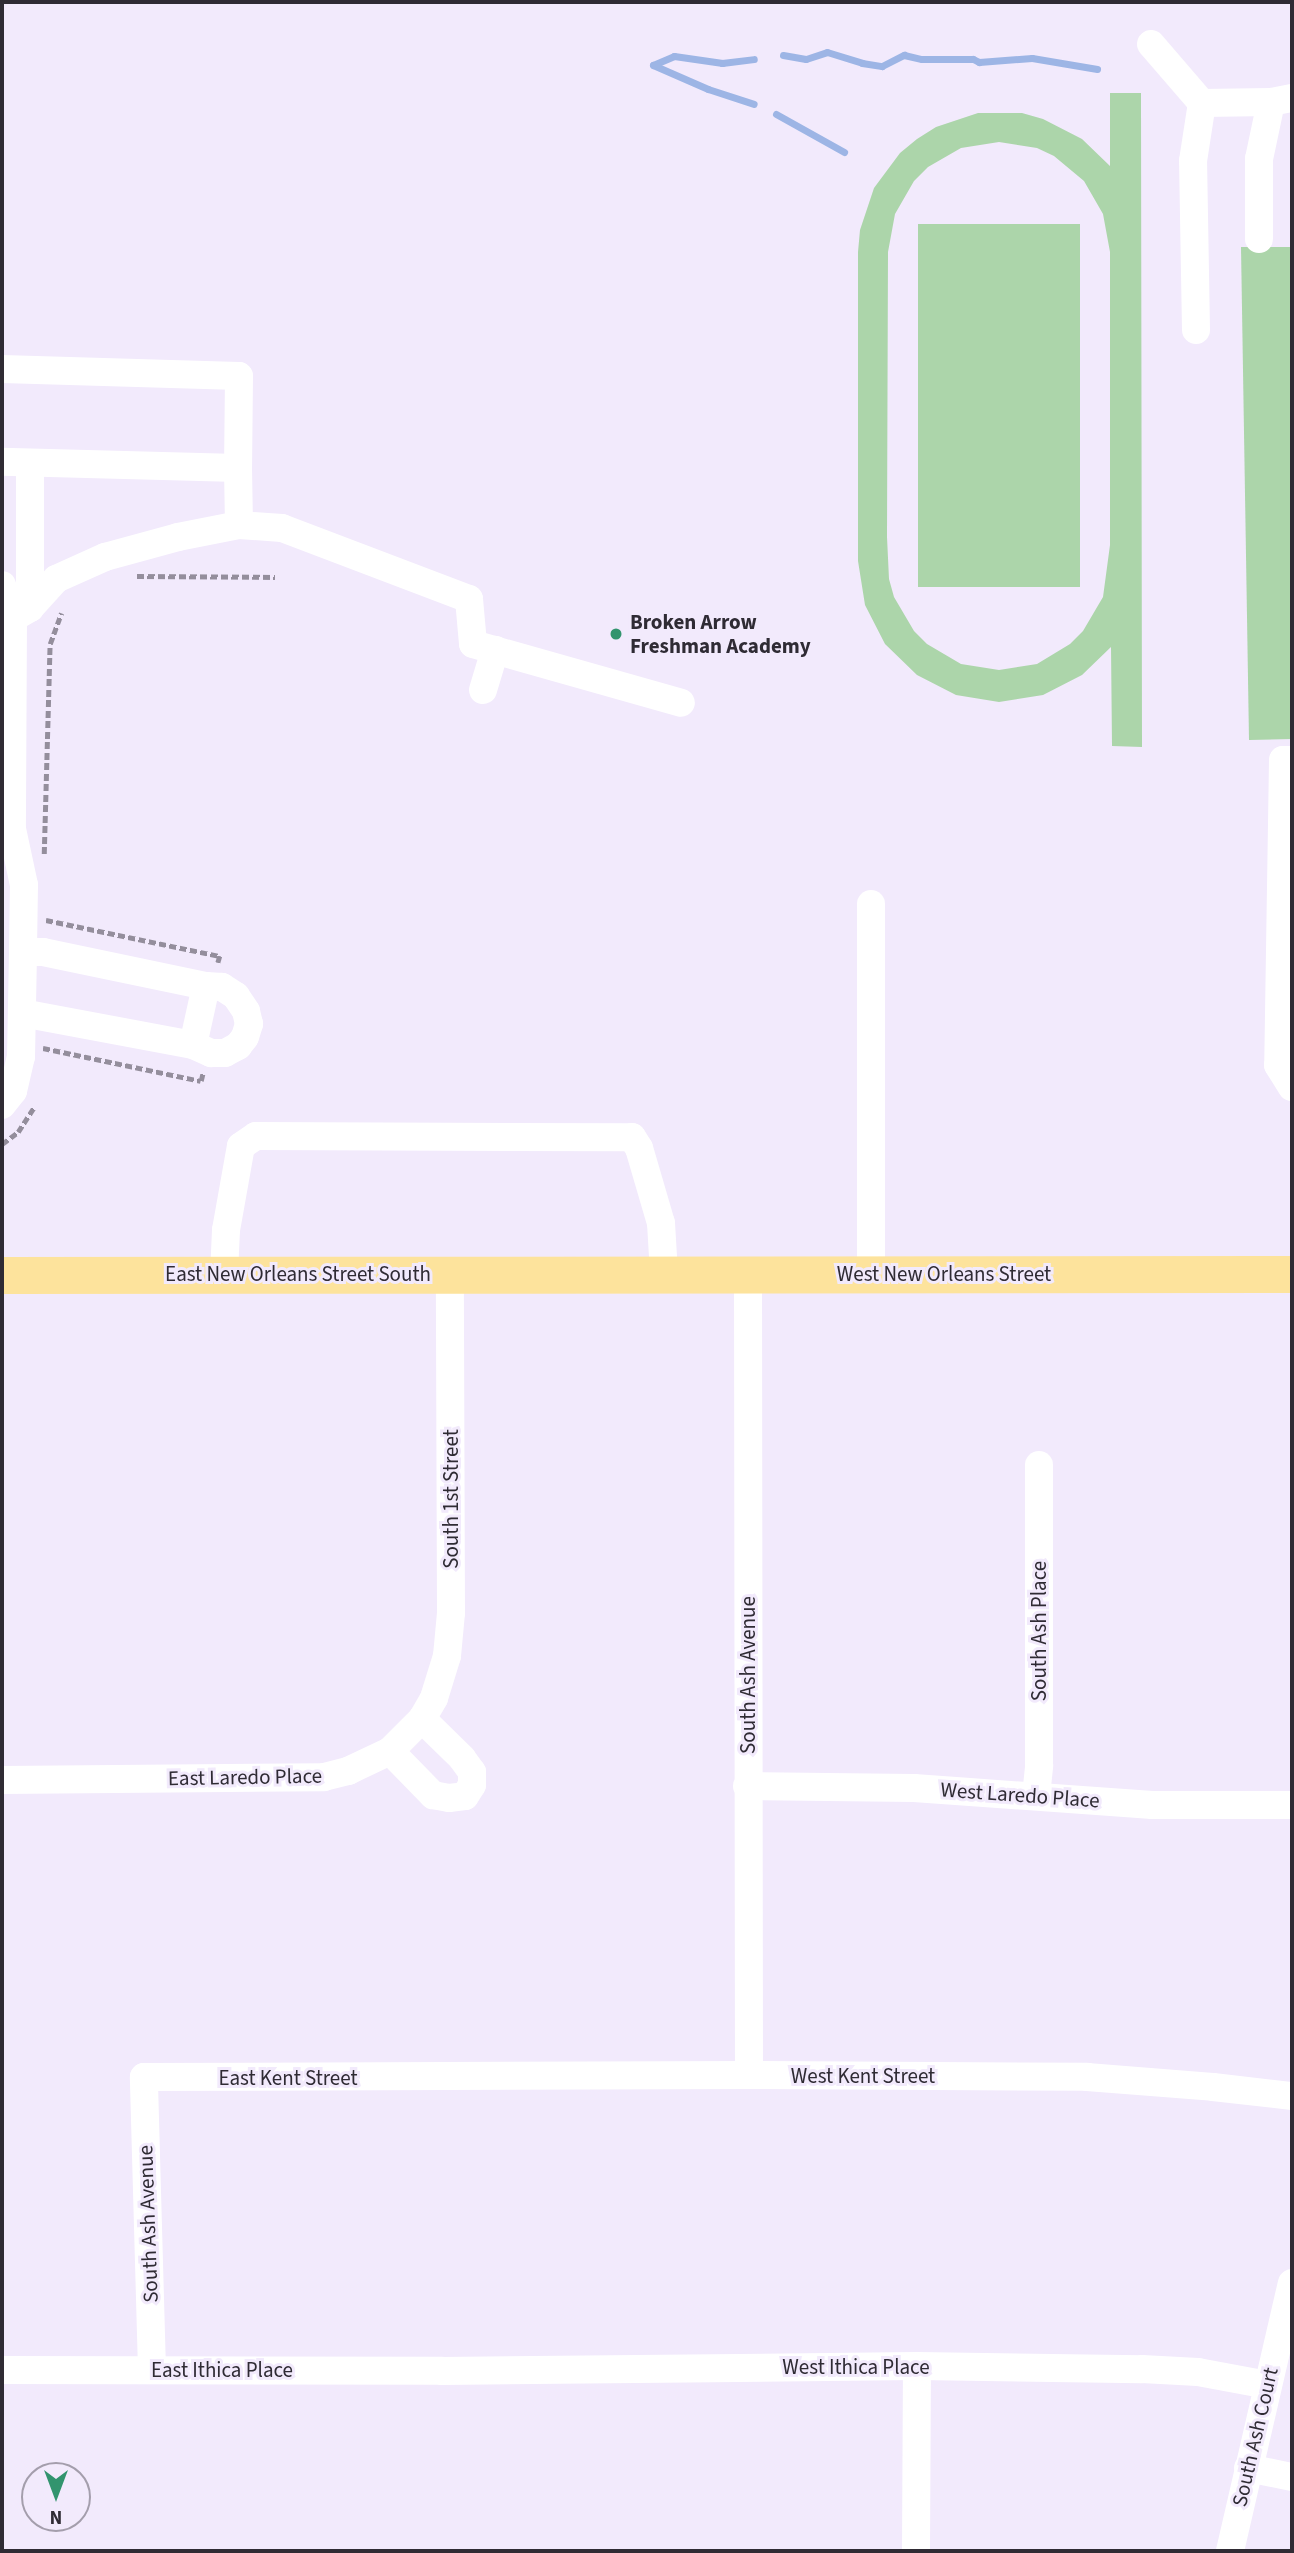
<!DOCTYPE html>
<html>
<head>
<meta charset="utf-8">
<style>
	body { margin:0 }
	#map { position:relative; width:1294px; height:2553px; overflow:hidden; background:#f2eafc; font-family:"Source Sans 3",sans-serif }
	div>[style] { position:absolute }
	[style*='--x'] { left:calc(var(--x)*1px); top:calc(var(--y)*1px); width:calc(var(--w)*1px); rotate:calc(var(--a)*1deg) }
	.green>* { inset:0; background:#acd5aa; transform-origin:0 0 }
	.stream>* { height:7px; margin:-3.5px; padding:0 3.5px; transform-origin:3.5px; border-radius:3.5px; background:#9db5e5 }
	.path>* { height:4.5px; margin-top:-2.25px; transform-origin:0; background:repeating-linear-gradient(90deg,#948e9c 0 7px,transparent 0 10.5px) }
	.minor>* { height:28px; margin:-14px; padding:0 14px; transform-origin:14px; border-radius:14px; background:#fff }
	.major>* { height:37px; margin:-18.5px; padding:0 18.5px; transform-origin:18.5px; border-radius:18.5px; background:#fde39c }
	.dots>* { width:19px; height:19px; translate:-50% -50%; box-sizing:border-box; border:4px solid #f2eafc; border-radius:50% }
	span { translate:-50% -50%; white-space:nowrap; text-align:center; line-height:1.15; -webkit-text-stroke:6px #f2eafc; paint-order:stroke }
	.poi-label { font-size:21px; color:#2f2b34; font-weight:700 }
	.left { translate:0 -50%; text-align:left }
	.street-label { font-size:21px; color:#2f2b34 }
	.frame { position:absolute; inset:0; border:4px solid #2f2b34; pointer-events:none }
	.north { position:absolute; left:21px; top:2462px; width:70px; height:70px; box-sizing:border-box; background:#f2eafc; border:2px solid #a49eac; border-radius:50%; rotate:180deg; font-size:19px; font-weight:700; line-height:28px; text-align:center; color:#2f2b34 }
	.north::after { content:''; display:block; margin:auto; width:24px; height:32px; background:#32946e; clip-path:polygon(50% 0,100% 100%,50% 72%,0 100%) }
</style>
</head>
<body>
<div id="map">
	<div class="green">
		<div style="clip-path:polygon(evenodd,1110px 93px,1141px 93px,1142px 747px,1112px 746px,1111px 647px,1082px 675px,1043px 695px,999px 702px,956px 695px,917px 675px,885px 644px,865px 605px,858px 561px,858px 252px,860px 230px,874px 188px,900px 153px,917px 139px,936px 127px,978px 113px,1022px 113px,1043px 119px,1082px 139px,1110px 166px,1110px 93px,999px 142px,1037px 148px,1054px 156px,1084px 181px,1103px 214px,1110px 252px,1110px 545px,1103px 597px,1083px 631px,1070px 644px,1037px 664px,999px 670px,961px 664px,927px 644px,914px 631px,894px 597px,889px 579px,887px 537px,888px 252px,895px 214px,914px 181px,928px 167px,961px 148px,999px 142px)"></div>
		<div style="left:918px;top:224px;width:162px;height:363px"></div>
		<div style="clip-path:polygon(1241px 247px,1292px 247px,1292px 739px,1249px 740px)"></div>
	</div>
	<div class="stream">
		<div style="--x:783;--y:55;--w:23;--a:10"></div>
		<div style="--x:806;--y:59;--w:22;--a:-18"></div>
		<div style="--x:827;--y:52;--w:37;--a:17"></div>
		<div style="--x:862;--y:63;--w:20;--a:9"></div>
		<div style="--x:882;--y:66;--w:25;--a:-27"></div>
		<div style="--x:904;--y:55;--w:18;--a:13"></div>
		<div style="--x:922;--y:59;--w:51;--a:0"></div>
		<div style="--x:973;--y:59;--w:7;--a:27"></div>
		<div style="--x:979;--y:62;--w:53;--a:-4.3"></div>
		<div style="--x:1032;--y:58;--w:66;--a:9.6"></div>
		<div style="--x:653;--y:65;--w:60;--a:23.6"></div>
		<div style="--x:708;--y:89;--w:48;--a:18.1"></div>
		<div style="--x:653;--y:65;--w:23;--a:-23"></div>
		<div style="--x:674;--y:56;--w:49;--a:8.3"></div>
		<div style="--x:722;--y:63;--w:32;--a:-7"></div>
		<div style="--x:776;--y:114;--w:78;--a:29.2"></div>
	</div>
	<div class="path">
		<div style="--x:137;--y:576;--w:138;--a:0.4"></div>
		<div style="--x:44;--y:854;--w:210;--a:-88.4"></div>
		<div style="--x:50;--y:644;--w:33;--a:-70"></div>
		<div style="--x:46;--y:920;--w:178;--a:11.7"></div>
		<div style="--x:220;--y:956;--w:7;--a:106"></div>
		<div style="--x:43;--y:1048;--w:161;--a:11.8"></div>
		<div style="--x:201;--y:1081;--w:9;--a:-77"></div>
		<div style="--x:2;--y:1144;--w:20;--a:-37"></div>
		<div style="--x:18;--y:1132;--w:30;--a:-57"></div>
	</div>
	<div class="minor">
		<div style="--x:1151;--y:44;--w:78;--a:49.2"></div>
		<div style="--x:1202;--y:103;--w:69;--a:-0.8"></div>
		<div style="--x:1271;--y:102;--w:21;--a:-11"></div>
		<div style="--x:1259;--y:239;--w:80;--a:-90"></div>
		<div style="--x:1259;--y:159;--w:58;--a:-78.1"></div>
		<div style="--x:1196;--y:330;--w:169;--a:-91"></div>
		<div style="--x:1193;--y:161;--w:59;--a:-81.2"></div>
		<div style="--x:2;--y:369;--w:237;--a:1.7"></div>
		<div style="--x:239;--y:376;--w:92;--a:90.6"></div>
		<div style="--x:238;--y:468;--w:236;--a:-178.5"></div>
		<div style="--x:238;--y:468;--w:57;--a:89"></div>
		<div style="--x:2;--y:585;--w:35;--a:72"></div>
		<div style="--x:13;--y:618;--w:211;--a:90.3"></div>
		<div style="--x:12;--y:829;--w:57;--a:77.9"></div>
		<div style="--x:24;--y:885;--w:67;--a:90.9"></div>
		<div style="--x:30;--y:608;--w:145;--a:-90"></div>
		<div style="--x:13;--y:618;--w:20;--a:-30"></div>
		<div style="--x:30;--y:608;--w:39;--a:-48"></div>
		<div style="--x:56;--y:579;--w:54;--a:-24.2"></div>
		<div style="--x:105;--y:557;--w:76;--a:-15.3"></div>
		<div style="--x:178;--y:537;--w:62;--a:-11.1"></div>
		<div style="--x:239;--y:525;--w:43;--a:4"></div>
		<div style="--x:282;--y:528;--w:200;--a:20.8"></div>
		<div style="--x:469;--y:599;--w:45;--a:84.9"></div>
		<div style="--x:473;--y:644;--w:216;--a:15.8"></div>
		<div style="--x:483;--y:690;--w:42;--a:-73.3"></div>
		<div style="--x:1292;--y:760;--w:9;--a:180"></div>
		<div style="--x:1283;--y:760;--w:305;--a:90.9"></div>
		<div style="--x:1278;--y:1065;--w:26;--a:58"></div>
		<div style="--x:871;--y:904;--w:370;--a:90"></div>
		<div style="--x:193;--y:1045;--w:20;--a:24"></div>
		<div style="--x:211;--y:1053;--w:14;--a:0"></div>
		<div style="--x:225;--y:1053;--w:15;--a:-28"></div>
		<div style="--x:238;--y:1046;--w:11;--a:-52"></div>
		<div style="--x:245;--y:1037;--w:14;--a:-73"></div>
		<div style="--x:249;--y:1024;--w:13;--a:-103"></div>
		<div style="--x:246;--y:1011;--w:18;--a:-124"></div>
		<div style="--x:236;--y:996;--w:17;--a:-147"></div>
		<div style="--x:222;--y:987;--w:16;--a:-176"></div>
		<div style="--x:2;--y:1105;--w:18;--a:-52"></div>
		<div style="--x:13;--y:1091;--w:35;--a:-77"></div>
		<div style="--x:21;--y:1057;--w:105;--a:-88.9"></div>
		<div style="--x:23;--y:952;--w:20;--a:0"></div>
		<div style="--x:43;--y:952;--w:167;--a:11.8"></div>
		<div style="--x:206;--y:986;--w:60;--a:102.4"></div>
		<div style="--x:193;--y:1045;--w:174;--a:-169.4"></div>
		<div style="--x:224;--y:1274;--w:44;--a:-87.4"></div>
		<div style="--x:226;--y:1230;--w:85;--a:-79.9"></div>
		<div style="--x:241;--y:1146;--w:18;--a:-34"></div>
		<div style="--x:256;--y:1136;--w:376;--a:0.2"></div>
		<div style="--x:632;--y:1137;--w:13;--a:58"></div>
		<div style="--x:639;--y:1148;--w:78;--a:73.7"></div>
		<div style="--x:661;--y:1223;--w:51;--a:86.6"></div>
		<div style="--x:748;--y:1274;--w:801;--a:89.93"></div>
		<div style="--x:390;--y:1751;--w:45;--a:-45"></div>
		<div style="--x:422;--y:1719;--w:24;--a:-60"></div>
		<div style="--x:434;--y:1698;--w:44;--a:-72.8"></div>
		<div style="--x:447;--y:1656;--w:43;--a:-84.7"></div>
		<div style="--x:451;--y:1613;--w:339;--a:-90.2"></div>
		<div style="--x:2;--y:1780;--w:322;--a:-0.5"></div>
		<div style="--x:324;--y:1777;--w:25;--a:-14"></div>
		<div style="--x:348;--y:1771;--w:47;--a:-25.5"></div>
		<div style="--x:390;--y:1751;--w:62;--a:45.7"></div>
		<div style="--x:433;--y:1795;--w:16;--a:11"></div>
		<div style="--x:449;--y:1798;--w:16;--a:-7"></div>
		<div style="--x:465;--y:1796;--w:13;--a:-58"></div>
		<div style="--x:472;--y:1785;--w:13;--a:-90"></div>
		<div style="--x:472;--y:1772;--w:17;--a:-126"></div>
		<div style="--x:462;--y:1758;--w:56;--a:-135.7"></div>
		<div style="--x:747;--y:1786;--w:167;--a:0.7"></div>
		<div style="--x:914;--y:1788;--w:239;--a:4.1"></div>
		<div style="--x:1152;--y:1805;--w:140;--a:0"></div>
		<div style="--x:1036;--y:1796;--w:31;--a:-84"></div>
		<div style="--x:1039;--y:1765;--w:300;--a:-90"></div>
		<div style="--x:2;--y:2370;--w:440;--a:0.1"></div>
		<div style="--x:442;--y:2371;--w:475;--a:-0.6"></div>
		<div style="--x:917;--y:2366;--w:225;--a:0.8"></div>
		<div style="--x:1142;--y:2369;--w:56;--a:3.1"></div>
		<div style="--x:1198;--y:2372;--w:71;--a:10.5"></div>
		<div style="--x:152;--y:2370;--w:293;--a:-91.6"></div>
		<div style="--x:144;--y:2077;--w:605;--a:-0.19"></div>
		<div style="--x:749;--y:2075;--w:338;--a:0.3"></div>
		<div style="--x:1087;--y:2077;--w:126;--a:4.5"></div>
		<div style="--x:1213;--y:2087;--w:80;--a:6.5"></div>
		<div style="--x:1248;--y:2468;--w:45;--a:11.6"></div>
		<div style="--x:916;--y:2551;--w:185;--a:-89.7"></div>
		<div style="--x:1230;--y:2551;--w:275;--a:-77"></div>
	</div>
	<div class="major">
		<div style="--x:2;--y:1275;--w:1290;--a:-0.04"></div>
	</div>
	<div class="dots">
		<div style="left:616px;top:634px;background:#32946e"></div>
	</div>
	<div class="poi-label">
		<span class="left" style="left:630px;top:634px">Broken Arrow<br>Freshman Academy</span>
	</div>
	<div class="street-label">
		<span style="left:298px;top:1274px">East New Orleans Street South</span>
		<span style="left:944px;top:1274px">West New Orleans Street</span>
		<span style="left:451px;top:1499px;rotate:-90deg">South 1st Street</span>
		<span style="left:1039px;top:1631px;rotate:-90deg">South Ash Place</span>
		<span style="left:748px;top:1675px;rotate:-90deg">South Ash Avenue</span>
		<span style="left:245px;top:1777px;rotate:-1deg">East Laredo Place</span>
		<span style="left:1020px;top:1795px;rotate:4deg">West Laredo Place</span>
		<span style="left:863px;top:2076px">West Kent Street</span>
		<span style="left:288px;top:2078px">East Kent Street</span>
		<span style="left:148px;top:2224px;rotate:-92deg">South Ash Avenue</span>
		<span style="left:856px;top:2367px">West Ithica Place</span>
		<span style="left:222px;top:2370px">East Ithica Place</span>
		<span style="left:1255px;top:2437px;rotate:-77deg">South Ash Court</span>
	</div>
	<div class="frame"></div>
	<div class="north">N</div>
</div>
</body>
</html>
